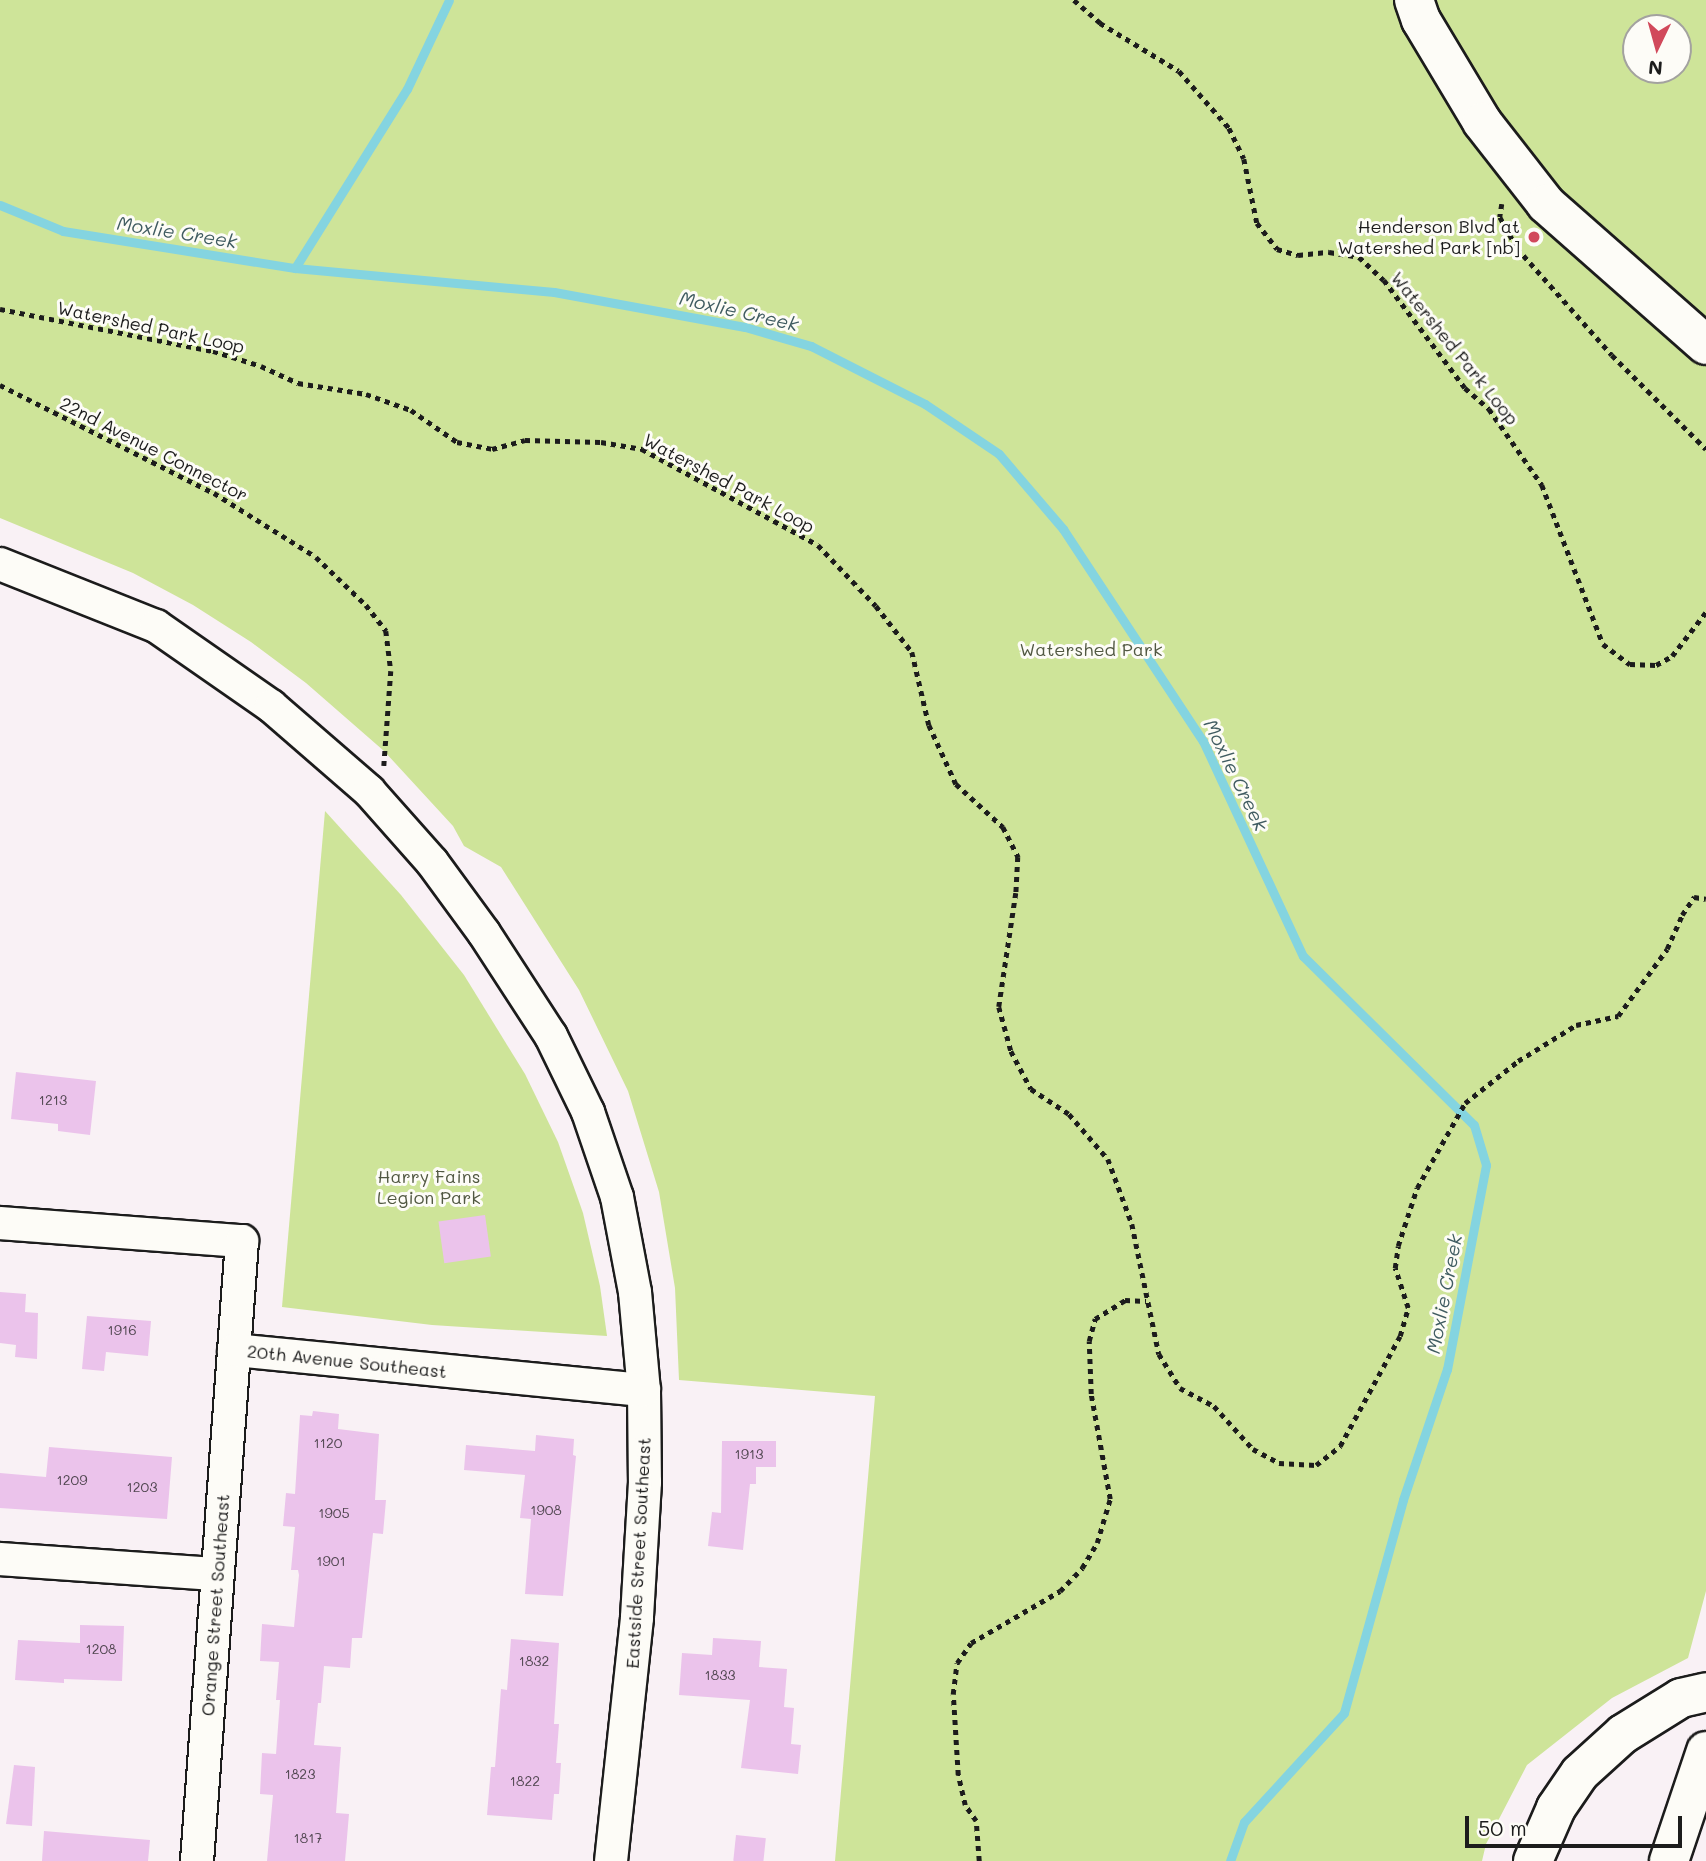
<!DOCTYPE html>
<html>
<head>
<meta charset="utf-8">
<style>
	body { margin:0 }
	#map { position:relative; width:1706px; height:1861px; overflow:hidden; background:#f9f1f5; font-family:Mali,sans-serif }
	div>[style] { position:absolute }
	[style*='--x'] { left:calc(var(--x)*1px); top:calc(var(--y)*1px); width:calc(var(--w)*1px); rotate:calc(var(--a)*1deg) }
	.green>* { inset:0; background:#cee499 }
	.stream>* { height:9px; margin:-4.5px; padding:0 4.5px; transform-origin:4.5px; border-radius:4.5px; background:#84d4e0 }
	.building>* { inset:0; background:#ebc3eb; transform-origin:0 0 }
	.path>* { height:4.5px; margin-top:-2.25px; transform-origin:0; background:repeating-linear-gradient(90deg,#1c1c1c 0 5px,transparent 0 10px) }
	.roads { filter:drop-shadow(2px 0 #1c1c1c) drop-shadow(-2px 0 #1c1c1c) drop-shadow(0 2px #1c1c1c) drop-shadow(0 -2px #1c1c1c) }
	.minor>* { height:32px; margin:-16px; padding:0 16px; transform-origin:16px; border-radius:16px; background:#fdfcf7 }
	.major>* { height:38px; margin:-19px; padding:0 19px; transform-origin:19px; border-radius:19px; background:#fdfcf7 }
	.highway>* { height:38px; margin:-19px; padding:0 19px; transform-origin:19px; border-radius:19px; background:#fdfcf7 }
	.dots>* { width:19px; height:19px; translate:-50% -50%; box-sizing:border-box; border:4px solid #fdfcf7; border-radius:50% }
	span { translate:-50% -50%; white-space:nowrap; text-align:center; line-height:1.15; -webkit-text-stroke:6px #fdfcf7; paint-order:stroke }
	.number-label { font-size:14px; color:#504650 }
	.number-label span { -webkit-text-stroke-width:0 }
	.poi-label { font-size:18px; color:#1c1c1c }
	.right { translate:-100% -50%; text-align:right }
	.street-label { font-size:18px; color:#1c1c1c }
	.park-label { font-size:18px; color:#515842 }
	.water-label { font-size:19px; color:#405c61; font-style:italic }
	.north { position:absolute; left:1622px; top:14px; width:70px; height:70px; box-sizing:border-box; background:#fdfcf7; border:2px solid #a3a29f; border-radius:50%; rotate:185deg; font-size:19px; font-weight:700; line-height:28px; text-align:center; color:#1c1c1c }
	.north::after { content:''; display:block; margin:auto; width:24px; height:32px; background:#d1495b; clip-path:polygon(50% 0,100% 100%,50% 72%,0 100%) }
	.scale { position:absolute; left:1465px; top:1816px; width:217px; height:32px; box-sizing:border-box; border:4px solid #1c1c1c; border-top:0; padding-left:9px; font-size:21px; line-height:24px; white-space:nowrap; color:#1c1c1c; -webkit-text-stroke:5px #fdfcf7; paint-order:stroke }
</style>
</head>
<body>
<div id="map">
	<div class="green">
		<div style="clip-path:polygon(evenodd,0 0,1706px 0,1706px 1591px,1688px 1658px,1612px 1698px,1527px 1765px,1486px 1844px,1482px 1861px,835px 1861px,875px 1396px,679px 1380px,675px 1288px,659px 1192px,628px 1091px,579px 990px,501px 867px,464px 846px,453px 826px,384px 751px,306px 683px,251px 642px,193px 605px,133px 573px,0 518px,0 0,1636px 28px,1678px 28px,1678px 70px,1636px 70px,1636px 28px)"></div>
		<div style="clip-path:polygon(325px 811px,401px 895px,464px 975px,525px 1074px,558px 1142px,583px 1213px,600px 1286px,607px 1336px,432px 1325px,282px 1307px)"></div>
	</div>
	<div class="stream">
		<div style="--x:0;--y:205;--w:68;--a:22.4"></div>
		<div style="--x:63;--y:231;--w:235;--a:9.1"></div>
		<div style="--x:295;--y:268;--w:260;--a:5.3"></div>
		<div style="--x:554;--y:292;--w:194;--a:10.4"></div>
		<div style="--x:745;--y:327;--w:69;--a:16.1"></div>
		<div style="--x:811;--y:346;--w:128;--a:27"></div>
		<div style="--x:925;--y:404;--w:89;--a:34"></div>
		<div style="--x:999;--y:454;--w:99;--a:49.5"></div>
		<div style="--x:1063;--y:529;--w:254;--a:56.6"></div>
		<div style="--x:1203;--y:741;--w:237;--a:65.1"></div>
		<div style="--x:1303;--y:956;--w:240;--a:44.7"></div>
		<div style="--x:1474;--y:1125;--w:42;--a:73.3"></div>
		<div style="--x:1486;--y:1165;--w:208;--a:100.8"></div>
		<div style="--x:1447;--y:1369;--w:138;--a:108.6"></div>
		<div style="--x:1403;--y:1500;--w:221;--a:105.5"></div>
		<div style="--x:1344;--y:1713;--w:148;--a:132.5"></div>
		<div style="--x:1244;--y:1822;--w:41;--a:109.7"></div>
		<div style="--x:295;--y:268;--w:211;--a:-58"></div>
		<div style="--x:407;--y:89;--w:98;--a:-64.7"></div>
	</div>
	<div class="building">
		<div style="clip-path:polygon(16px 1072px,96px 1081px,90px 1135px,58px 1131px,58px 1124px,11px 1119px)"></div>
		<div style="left:485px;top:1215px;width:42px;height:47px;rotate:82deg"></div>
		<div style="clip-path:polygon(0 1292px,26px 1294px,25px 1312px,38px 1313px,37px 1359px,15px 1357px,16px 1345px,0 1343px)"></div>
		<div style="clip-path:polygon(87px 1316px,151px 1321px,148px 1356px,106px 1352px,104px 1371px,82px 1369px)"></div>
		<div style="clip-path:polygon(313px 1411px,339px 1414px,338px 1429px,379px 1434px,375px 1500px,386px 1500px,383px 1534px,373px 1533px,362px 1638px,352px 1638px,350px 1668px,324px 1666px,321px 1703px,318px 1703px,314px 1745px,341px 1747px,336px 1813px,349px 1814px,345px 1861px,267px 1861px,273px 1795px,260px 1794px,262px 1753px,276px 1754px,280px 1700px,276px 1700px,279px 1662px,260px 1661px,262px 1624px,294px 1627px,299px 1575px,298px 1570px,291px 1570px,295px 1527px,283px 1526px,286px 1493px,295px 1494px,300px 1415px,312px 1416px)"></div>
		<div style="clip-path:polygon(536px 1435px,574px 1439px,573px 1455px,576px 1456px,563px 1596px,525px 1594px,531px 1519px,520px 1518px,525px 1475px,464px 1470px,466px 1445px,535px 1451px)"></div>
		<div style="clip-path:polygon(722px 1441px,776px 1441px,776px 1467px,756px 1467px,756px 1484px,750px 1484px,743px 1550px,708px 1546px,712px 1512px,721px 1513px)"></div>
		<div style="clip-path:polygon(49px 1447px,172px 1457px,167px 1519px,0 1508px,0 1473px,46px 1477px)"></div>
		<div style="clip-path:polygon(80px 1625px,124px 1626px,122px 1681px,64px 1679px,64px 1683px,15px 1680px,18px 1640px,80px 1643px)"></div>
		<div style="clip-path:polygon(713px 1638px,761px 1641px,759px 1667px,787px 1669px,784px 1707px,794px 1708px,791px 1744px,801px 1745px,798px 1774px,741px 1768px,750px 1700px,679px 1695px,682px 1653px,712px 1655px)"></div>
		<div style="clip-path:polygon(511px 1639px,559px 1643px,554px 1724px,559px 1724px,556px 1763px,561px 1763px,559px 1794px,554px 1794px,552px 1820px,487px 1815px,491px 1767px,495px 1767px,501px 1689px,507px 1690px)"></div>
		<div style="clip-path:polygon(14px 1765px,35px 1767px,32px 1826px,6px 1824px)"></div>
		<div style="clip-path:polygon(44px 1831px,150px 1840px,148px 1861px,42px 1861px)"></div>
		<div style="left:736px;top:1835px;width:30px;height:26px;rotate:6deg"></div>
	</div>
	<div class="path">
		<div style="--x:1074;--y:0;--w:35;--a:41"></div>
		<div style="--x:1100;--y:23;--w:92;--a:31.3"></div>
		<div style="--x:1179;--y:71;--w:76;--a:48.7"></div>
		<div style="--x:1229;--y:128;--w:34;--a:64"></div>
		<div style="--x:1244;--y:159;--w:65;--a:78.5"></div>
		<div style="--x:1257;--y:223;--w:33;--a:52"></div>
		<div style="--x:1277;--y:249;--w:22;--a:16"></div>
		<div style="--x:1298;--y:255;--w:31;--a:-6"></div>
		<div style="--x:1329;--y:252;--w:30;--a:9"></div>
		<div style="--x:1359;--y:257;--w:34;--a:43"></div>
		<div style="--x:1384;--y:280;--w:135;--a:53.1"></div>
		<div style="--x:1465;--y:388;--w:32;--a:41"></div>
		<div style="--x:1489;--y:409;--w:93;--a:55.1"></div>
		<div style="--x:1542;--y:485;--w:170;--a:69"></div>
		<div style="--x:1603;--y:644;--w:34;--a:37"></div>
		<div style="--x:1630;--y:664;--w:26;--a:2"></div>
		<div style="--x:1656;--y:665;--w:18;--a:-29"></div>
		<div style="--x:1672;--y:656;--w:56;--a:-52.3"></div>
		<div style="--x:1502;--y:204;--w:13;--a:99"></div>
		<div style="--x:1500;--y:217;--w:35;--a:61"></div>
		<div style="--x:1517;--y:248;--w:143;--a:48.4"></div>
		<div style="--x:1612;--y:355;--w:133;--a:45"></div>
		<div style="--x:0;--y:309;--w:217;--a:11.2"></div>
		<div style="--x:213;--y:351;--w:50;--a:17.4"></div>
		<div style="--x:261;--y:366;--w:41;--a:24.7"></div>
		<div style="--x:298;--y:383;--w:69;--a:9.2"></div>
		<div style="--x:366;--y:394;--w:48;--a:19.6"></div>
		<div style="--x:411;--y:410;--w:56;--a:34.8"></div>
		<div style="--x:457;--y:442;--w:36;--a:11"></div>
		<div style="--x:492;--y:449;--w:34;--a:-15"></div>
		<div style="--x:525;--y:440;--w:76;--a:1.5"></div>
		<div style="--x:601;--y:442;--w:42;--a:9.7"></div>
		<div style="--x:642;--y:449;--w:200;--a:28.6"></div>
		<div style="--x:818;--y:545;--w:84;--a:46.4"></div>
		<div style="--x:876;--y:606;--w:58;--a:52"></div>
		<div style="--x:912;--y:652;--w:75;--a:76.9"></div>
		<div style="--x:929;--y:725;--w:65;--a:65.4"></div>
		<div style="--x:956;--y:784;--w:64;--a:42.5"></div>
		<div style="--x:1003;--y:827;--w:34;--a:63"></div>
		<div style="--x:1018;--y:857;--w:36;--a:93"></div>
		<div style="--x:1016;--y:893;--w:115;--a:98.5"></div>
		<div style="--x:999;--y:1007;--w:46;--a:74.7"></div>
		<div style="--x:1011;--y:1051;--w:43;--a:62.2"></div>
		<div style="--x:1031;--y:1089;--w:45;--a:33.3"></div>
		<div style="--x:1069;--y:1114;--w:60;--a:49.1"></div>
		<div style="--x:1108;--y:1159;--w:69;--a:69.7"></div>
		<div style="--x:1132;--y:1224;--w:133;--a:78.3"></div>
		<div style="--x:1159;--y:1354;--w:40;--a:58"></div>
		<div style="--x:1180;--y:1388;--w:38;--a:28"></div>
		<div style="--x:1214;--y:1406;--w:58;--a:47.8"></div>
		<div style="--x:1253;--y:1449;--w:30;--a:28"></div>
		<div style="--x:1279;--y:1463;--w:37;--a:3"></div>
		<div style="--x:1316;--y:1465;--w:31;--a:-38"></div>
		<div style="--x:1340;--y:1446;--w:125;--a:-61.4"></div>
		<div style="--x:1400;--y:1336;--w:29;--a:-74"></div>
		<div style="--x:1408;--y:1308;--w:42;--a:-108"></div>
		<div style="--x:1395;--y:1268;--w:22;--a:-82"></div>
		<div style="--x:1398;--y:1246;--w:61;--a:-71.9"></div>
		<div style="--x:1417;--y:1188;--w:98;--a:-60.5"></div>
		<div style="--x:1465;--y:1103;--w:68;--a:-38.4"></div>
		<div style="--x:1518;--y:1061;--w:68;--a:-31.8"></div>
		<div style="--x:1576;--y:1025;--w:43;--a:-12.1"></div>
		<div style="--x:1618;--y:1016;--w:83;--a:-53.8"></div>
		<div style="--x:1667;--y:949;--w:37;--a:-66"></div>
		<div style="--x:1682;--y:915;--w:22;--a:-56"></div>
		<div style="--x:1694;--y:897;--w:12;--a:9"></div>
		<div style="--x:0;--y:385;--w:240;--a:26.8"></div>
		<div style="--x:214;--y:493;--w:120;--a:32.1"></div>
		<div style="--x:316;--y:557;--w:69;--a:43.8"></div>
		<div style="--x:366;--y:605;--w:33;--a:52"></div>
		<div style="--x:386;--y:631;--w:40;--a:82.9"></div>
		<div style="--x:391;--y:671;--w:95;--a:94.2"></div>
		<div style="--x:979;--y:1861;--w:40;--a:-94.3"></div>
		<div style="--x:976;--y:1821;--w:19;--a:-125"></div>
		<div style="--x:965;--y:1805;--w:31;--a:-103"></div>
		<div style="--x:958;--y:1775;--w:81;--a:-93.5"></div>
		<div style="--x:953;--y:1694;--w:31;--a:-83"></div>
		<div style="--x:957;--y:1663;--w:24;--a:-55"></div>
		<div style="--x:971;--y:1643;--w:103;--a:-30.3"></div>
		<div style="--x:1060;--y:1591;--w:32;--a:-46"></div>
		<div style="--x:1082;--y:1568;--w:29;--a:-59"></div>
		<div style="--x:1097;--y:1543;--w:46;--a:-73.5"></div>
		<div style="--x:1110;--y:1499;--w:107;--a:-100.3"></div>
		<div style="--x:1091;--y:1394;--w:53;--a:-92.2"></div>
		<div style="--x:1089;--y:1341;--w:23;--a:-75"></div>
		<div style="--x:1095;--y:1319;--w:36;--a:-32"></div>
		<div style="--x:1125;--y:1300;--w:21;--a:3"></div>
	</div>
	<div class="roads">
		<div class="minor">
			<div style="--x:0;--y:564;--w:168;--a:21.7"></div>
			<div style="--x:156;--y:626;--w:140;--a:34.8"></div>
			<div style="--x:271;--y:706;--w:130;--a:40.9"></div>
			<div style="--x:369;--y:791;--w:95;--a:48.4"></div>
			<div style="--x:432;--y:862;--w:88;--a:53.8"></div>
			<div style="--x:484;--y:933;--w:123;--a:57"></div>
			<div style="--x:551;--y:1036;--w:85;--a:64"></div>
			<div style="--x:588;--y:1112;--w:90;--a:71.2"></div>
			<div style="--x:617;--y:1197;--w:97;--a:79.3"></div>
			<div style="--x:635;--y:1292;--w:98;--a:84.8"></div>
			<div style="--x:644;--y:1390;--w:92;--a:89.4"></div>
			<div style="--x:645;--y:1482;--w:136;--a:93.4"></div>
			<div style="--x:637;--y:1618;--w:244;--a:96.1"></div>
			<div style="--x:0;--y:1223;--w:243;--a:4.3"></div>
			<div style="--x:242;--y:1241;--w:622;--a:94.15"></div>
			<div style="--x:234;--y:1350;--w:412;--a:5.6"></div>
			<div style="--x:0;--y:1559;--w:217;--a:4"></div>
		</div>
		<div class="major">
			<div style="--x:1414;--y:0;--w:21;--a:71"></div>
			<div style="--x:1421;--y:20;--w:119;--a:59.1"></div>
			<div style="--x:1482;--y:122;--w:104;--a:52"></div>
			<div style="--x:1546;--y:204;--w:213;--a:41.4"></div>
			<div style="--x:1669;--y:1861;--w:116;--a:-71.4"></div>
		</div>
		<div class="highway">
			<div style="--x:1533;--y:1861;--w:58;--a:-66.5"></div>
			<div style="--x:1556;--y:1808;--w:42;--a:-55.6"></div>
			<div style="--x:1580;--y:1773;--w:58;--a:-42.2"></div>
			<div style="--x:1623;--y:1734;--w:68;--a:-31.8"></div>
			<div style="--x:1681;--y:1698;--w:26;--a:-13"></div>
		</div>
	</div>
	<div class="dots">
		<div style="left:1534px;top:237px;background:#d1495b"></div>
	</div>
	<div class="number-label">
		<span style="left:53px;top:1100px">1213</span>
		<span style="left:122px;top:1330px">1916</span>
		<span style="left:328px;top:1443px">1120</span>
		<span style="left:749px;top:1454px">1913</span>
		<span style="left:72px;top:1480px">1209</span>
		<span style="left:142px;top:1487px">1203</span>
		<span style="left:546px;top:1510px">1908</span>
		<span style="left:334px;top:1513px">1905</span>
		<span style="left:331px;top:1561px">1901</span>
		<span style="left:101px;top:1649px">1208</span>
		<span style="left:534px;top:1661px">1832</span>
		<span style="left:720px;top:1675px">1833</span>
		<span style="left:300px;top:1774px">1823</span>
		<span style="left:525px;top:1781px">1822</span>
		<span style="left:308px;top:1838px">1817</span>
	</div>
	<div class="poi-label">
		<span class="right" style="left:1520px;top:237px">Henderson Blvd at<br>Watershed Park [nb]</span>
	</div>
	<div class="street-label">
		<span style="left:151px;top:327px;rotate:12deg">Watershed Park Loop</span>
		<span style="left:1455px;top:348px;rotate:51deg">Watershed Park Loop</span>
		<span style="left:154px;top:449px;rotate:27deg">22nd Avenue Connector</span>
		<span style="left:729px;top:483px;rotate:28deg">Watershed Park Loop</span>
		<span style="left:347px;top:1361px;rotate:6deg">20th Avenue Southeast</span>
		<span style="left:638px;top:1553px;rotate:-87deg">Eastside Street Southeast</span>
		<span style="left:215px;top:1605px;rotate:-86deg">Orange Street Southeast</span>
	</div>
	<div class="park-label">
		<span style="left:1091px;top:649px">Watershed Park</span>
		<span style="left:429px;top:1187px">Harry Fains<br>Legion Park</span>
	</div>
	<div class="water-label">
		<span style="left:177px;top:232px;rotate:9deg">Moxlie Creek</span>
		<span style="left:739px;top:311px;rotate:13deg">Moxlie Creek</span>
		<span style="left:1236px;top:775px;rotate:64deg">Moxlie Creek</span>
		<span style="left:1444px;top:1294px;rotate:-79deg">Moxlie Creek</span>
	</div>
	<div class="north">N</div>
	<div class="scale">50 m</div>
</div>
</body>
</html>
